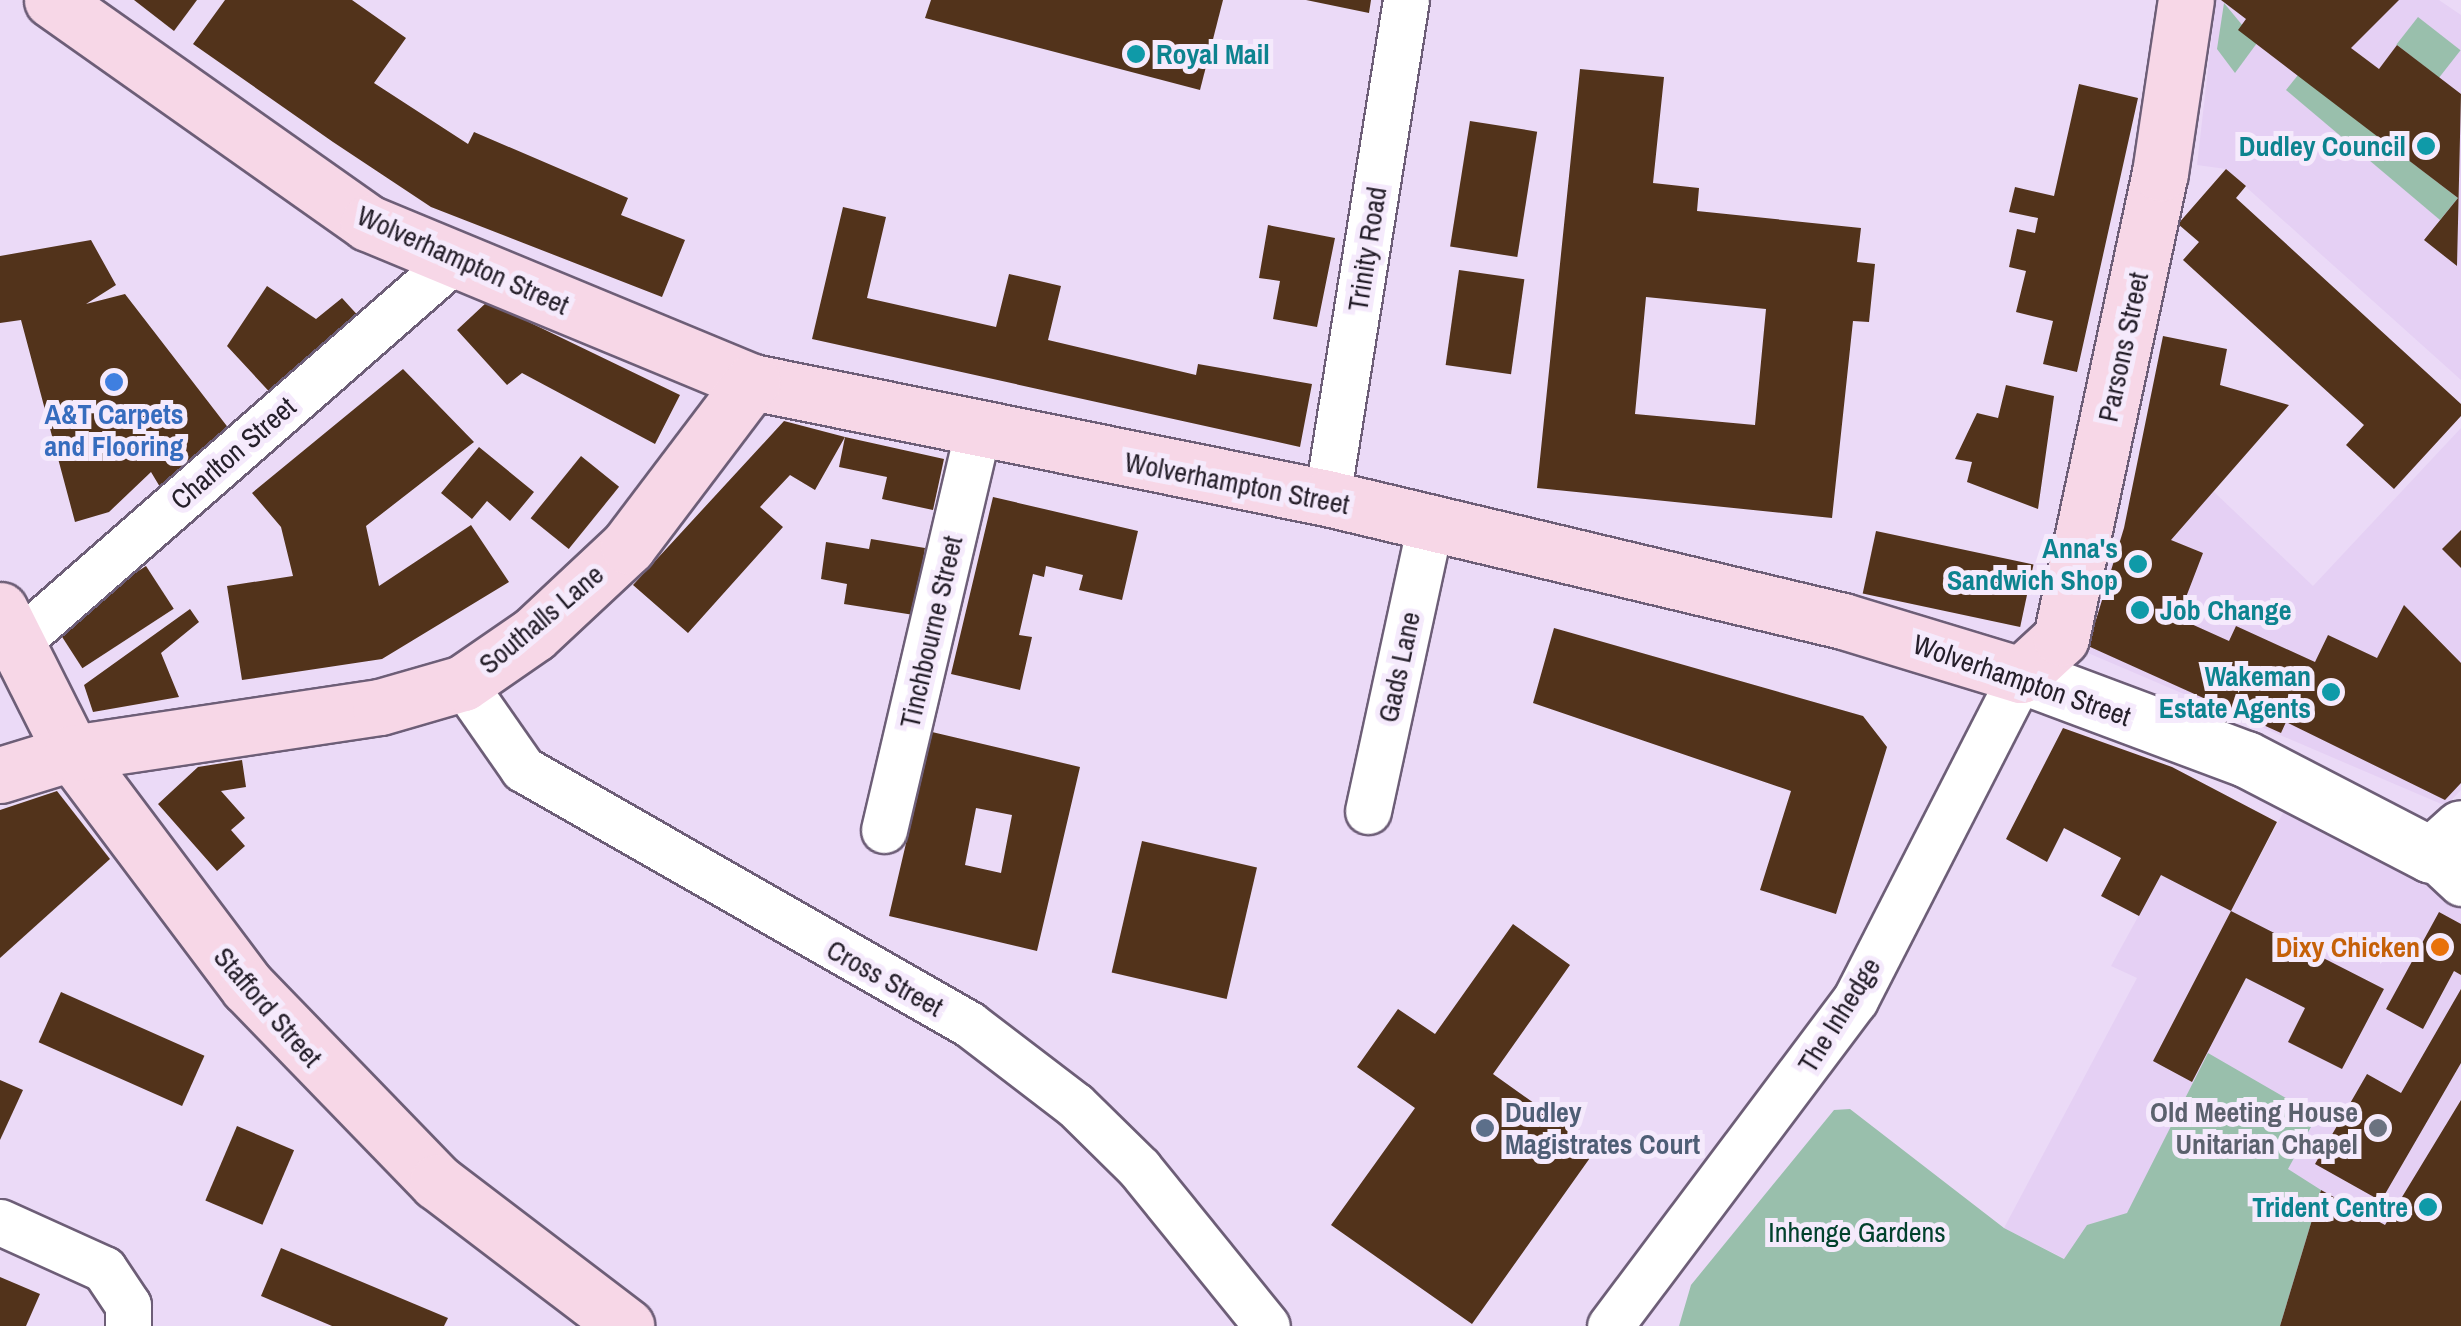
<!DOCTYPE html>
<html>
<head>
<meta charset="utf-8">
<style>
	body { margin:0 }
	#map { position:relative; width:2461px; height:1326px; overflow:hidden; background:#ebdaf7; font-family:"Archivo Narrow",sans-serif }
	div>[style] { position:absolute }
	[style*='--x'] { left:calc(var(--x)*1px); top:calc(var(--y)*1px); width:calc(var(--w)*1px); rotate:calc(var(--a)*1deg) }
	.built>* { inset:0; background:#e5d0f4 }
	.green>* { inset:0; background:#99bfac; transform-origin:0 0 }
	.building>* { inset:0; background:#52331b; transform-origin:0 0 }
	.roads { filter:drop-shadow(2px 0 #6d5e77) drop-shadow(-2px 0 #6d5e77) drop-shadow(0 2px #6d5e77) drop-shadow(0 -2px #6d5e77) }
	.minor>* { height:45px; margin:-22.5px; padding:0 22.5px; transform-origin:22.5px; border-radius:22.5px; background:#fff }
	.tertiary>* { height:55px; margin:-27.5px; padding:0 27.5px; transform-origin:27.5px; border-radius:27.5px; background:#fff }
	.secondary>* { height:55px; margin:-27.5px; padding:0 27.5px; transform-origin:27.5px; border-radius:27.5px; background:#f7d7e7 }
	.dots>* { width:28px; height:28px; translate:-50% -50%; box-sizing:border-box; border:5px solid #f5eafc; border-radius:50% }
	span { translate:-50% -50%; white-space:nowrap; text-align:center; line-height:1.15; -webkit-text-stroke:10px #f5eafc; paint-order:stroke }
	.culture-label { font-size:28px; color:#0d838f; font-weight:700 }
	.left { translate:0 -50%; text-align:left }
	.right { translate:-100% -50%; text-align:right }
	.street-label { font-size:28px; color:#251f2a }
	.shop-label { font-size:28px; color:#366cbe; font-weight:700 }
	.food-label { font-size:28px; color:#c56008; font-weight:700 }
	.service-label { font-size:28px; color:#4e5e75; font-weight:700 }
	.worship-label { font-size:28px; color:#5b616d; font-weight:700 }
	.park-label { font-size:28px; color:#01412c }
</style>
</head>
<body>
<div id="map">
	<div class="built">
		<div style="clip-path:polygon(2216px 0,2439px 0,2461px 15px,2461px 380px,2226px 169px,2197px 165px)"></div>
		<div style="clip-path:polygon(2461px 428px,2461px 790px,2446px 806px,2081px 650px,2124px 528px,2171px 540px,2213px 491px,2313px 586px)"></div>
		<div style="clip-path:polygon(2285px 809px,2461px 857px,2461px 1326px,2065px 1259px,2004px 1228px,2137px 978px,2111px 966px,2161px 875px,2231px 911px)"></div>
	</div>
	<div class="green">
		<div style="clip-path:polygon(2224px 3px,2257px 43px,2235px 73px,2217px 49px)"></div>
		<div style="left:2418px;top:17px;width:54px;height:35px;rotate:38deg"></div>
		<div style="clip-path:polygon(2298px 75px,2458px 198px,2440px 220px,2286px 90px)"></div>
		<div style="clip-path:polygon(2208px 1053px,2317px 1116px,2288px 1169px,2321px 1190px,2280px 1326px,1679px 1326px,1691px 1285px,1834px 1110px,1850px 1109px,2004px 1228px,2064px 1259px,2087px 1225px,2127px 1213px)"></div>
	</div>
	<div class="building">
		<div style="clip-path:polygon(134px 0,197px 0,174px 31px)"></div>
		<div style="clip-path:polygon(225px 0,352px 0,406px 38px,374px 83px,468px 144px,474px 132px,628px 198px,621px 215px,685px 240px,662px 297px,431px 207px,333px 142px,193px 44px)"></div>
		<div style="clip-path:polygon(931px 0,1223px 0,1200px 90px,925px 18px)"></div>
		<div style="clip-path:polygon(1306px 0,1371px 0,1369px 13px)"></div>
		<div style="clip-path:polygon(2221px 0,2399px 0,2351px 48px,2379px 69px,2397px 45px,2461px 94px,2457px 266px,2424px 240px,2458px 198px,2238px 30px,2246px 19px)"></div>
		<div style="clip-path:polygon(evenodd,1580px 69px,1664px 77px,1653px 183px,1699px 188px,1697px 211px,1861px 228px,1857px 262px,1875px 264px,1869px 322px,1853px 321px,1832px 518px,1537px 488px,1580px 69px,1646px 297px,1766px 309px,1755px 425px,1635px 414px,1646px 297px)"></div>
		<div style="clip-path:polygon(2079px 84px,2138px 98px,2077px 372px,2043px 364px,2053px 321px,2016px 312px,2026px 271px,2009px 267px,2017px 229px,2035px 233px,2038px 218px,2009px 212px,2015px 187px,2054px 196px)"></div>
		<div style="left:1470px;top:121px;width:68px;height:127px;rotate:9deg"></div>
		<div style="clip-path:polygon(2226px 169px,2246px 186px,2236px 198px,2461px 404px,2461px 416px,2394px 489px,2346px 445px,2364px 425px,2183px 260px,2199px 242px,2178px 224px)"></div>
		<div style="clip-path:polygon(843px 207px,886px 217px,867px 298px,996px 327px,1009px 274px,1061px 286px,1048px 340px,1196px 375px,1198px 364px,1312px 384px,1300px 447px,812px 339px)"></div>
		<div style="clip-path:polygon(1268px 225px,1335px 238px,1317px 327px,1273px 319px,1280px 281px,1259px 278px)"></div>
		<div style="clip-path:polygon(91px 240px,116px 285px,86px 304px,125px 294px,233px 434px,163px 492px,151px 472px,109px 512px,75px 522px,21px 320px,0 323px,0 256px)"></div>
		<div style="left:1459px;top:270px;width:66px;height:96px;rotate:8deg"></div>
		<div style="clip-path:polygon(267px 286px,316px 319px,342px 298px,362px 320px,276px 399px,227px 346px)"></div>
		<div style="clip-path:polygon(487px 302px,680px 395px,655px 444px,522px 373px,507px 385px,457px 330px)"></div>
		<div style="clip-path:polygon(2163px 336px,2227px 349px,2220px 385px,2289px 405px,2171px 540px,2203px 553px,2178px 618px,2229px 641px,2236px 626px,2315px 662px,2328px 635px,2377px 658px,2404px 605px,2461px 663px,2461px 783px,2445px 800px,2286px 722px,2281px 733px,2088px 646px,2124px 528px)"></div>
		<div style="clip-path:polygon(403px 369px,474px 442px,366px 526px,379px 586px,471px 525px,509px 582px,382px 659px,242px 680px,227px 586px,293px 576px,281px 527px,252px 493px)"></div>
		<div style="clip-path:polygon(2006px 385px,2054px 396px,2038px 509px,1967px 482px,1972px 462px,1955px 459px,1977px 413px,1998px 418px)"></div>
		<div style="clip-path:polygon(784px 421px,845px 437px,815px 490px,790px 475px,760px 507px,783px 527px,688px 633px,633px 585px)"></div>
		<div style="clip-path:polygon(845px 437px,944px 459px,933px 510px,882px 499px,887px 477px,839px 467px)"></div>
		<div style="clip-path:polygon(479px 447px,534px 492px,510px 521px,487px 501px,472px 519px,441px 493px)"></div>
		<div style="left:581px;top:456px;width:49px;height:80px;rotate:39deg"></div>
		<div style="clip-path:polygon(993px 497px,1138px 531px,1122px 600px,1079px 590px,1083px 575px,1046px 566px,1044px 577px,1033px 574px,1019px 635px,1032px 637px,1020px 690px,951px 674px)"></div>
		<div style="clip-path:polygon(2461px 530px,2461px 568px,2442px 549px)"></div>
		<div style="left:1876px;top:531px;width:161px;height:64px;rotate:12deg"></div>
		<div style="clip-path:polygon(871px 539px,925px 548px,914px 615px,844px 604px,847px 584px,821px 579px,826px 542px,869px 549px)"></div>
		<div style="left:146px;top:566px;width:51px;height:109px;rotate:57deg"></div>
		<div style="clip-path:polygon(190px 609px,199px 622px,161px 653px,179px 697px,93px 712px,84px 685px)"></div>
		<div style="clip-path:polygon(1554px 628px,1863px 716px,1887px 747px,1836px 914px,1760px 890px,1791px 791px,1533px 703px)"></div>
		<div style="clip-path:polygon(2063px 728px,2172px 767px,2277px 822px,2231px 911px,2161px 875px,2139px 916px,2101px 896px,2121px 858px,2064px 828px,2047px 862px,2006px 839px)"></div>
		<div style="clip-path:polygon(evenodd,932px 732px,1080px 767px,1037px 951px,889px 916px,932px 732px,976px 808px,1012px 815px,1001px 873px,965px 865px,976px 808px)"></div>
		<div style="clip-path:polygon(242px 760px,246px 787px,221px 791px,245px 818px,231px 830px,245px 846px,217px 871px,158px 804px,198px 767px)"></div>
		<div style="clip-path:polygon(57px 791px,110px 859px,0 958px,0 810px)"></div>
		<div style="left:1142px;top:841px;width:118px;height:135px;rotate:13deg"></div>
		<div style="clip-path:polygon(2231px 911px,2384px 989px,2342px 1069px,2288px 1042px,2305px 1008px,2246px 978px,2192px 1082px,2153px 1061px)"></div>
		<div style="clip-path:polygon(2439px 912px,2461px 924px,2461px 975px,2454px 971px,2423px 1029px,2386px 1009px)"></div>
		<div style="clip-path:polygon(1513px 924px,1570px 965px,1493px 1074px,1597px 1148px,1472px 1324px,1331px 1225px,1415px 1108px,1357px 1067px,1398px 1009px,1435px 1034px)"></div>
		<div style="clip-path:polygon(2461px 989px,2461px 1063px,2381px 1201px,2315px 1164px,2367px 1074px,2401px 1093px)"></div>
		<div style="left:61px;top:992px;width:157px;height:55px;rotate:24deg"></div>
		<div style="clip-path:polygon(0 1080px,23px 1090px,0 1140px)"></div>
		<div style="clip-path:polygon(2461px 1100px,2461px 1326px,2280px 1326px,2321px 1190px,2385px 1225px)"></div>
		<div style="left:237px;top:1126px;width:62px;height:81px;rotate:23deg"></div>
		<div style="clip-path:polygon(281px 1248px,448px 1318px,444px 1326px,332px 1326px,261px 1296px)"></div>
		<div style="clip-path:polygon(0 1277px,40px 1294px,26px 1326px,0 1326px)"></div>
	</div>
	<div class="roads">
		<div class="minor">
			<div style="--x:1327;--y:498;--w:504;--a:-80.99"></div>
			<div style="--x:12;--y:647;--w:587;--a:-41.2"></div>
			<div style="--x:463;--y:683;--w:105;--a:55.1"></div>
			<div style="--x:523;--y:769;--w:514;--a:29.76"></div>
			<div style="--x:969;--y:1024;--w:133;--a:37.4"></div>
			<div style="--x:1075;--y:1105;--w:90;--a:44.5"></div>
			<div style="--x:1139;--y:1168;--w:203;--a:51"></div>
			<div style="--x:1368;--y:811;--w:294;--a:-77.8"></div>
			<div style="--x:884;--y:830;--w:408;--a:-76.8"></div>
			<div style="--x:2431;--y:855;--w:41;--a:43"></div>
			<div style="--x:0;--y:1222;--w:114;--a:24.3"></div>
			<div style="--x:104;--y:1269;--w:43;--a:56.3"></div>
			<div style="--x:128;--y:1305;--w:21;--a:90"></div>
			<div style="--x:1610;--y:1326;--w:408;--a:-53.1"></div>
			<div style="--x:1855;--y:1000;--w:365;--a:-62.9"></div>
		</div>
		<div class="tertiary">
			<div style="--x:2021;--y:675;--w:240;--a:20.5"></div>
			<div style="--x:2246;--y:759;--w:208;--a:27.4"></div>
			<div style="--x:2431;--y:855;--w:40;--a:-42"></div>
		</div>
		<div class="secondary">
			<div style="--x:52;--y:0;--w:387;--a:35.2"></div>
			<div style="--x:368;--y:223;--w:416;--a:22.5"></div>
			<div style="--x:752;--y:382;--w:587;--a:11.41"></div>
			<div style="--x:1327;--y:498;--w:530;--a:13.41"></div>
			<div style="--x:1843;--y:621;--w:186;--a:16.9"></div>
			<div style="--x:2021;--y:675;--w:54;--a:-42.8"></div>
			<div style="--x:2061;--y:638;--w:475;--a:-78"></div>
			<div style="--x:2160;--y:173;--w:175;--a:-81.5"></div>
			<div style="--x:0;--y:610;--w:160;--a:63.3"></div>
			<div style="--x:72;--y:753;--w:293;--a:53.1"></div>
			<div style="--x:248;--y:987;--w:272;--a:45.9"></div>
			<div style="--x:437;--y:1182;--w:238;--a:37.3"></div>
			<div style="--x:0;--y:775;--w:75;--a:-17"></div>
			<div style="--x:72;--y:753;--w:311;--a:-8.5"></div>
			<div style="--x:380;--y:707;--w:86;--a:-16.1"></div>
			<div style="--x:463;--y:683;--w:86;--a:-34.6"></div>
			<div style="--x:534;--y:634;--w:129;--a:-43.1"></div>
			<div style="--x:628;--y:546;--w:206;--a:-52.9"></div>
		</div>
	</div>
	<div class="dots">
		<div style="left:1136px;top:54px;background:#0f9aa8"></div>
		<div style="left:2426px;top:146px;background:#0f9aa8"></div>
		<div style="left:114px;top:382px;background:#3f7fe0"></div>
		<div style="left:2138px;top:564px;background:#0f9aa8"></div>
		<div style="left:2140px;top:610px;background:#0f9aa8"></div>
		<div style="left:2331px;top:692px;background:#0f9aa8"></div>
		<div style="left:2440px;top:947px;background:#e8710a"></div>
		<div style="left:1485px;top:1128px;background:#5c6f8a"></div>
		<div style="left:2378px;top:1128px;background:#6b7280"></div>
		<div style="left:2428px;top:1207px;background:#0f9aa8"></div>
	</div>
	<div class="culture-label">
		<span class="left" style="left:1156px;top:54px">Royal Mail</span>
		<span class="right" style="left:2406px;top:146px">Dudley Council</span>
		<span class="right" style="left:2118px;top:564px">Anna's<br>Sandwich Shop</span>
		<span class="left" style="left:2160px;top:610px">Job Change</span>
		<span class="right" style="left:2311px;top:692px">Wakeman<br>Estate Agents</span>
		<span class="right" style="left:2408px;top:1207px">Trident Centre</span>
	</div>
	<div class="street-label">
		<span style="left:1367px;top:249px;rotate:-81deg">Trinity Road</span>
		<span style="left:463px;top:260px;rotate:24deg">Wolverhampton Street</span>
		<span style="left:2123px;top:347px;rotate:-78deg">Parsons Street</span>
		<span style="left:233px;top:453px;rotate:-41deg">Charlton Street</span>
		<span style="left:1237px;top:483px;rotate:11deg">Wolverhampton Street</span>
		<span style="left:541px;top:619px;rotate:-40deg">Southalls Lane</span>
		<span style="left:931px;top:632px;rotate:-77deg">Tinchbourne Street</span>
		<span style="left:1399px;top:667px;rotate:-78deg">Gads Lane</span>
		<span style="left:2022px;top:680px;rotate:19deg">Wolverhampton Street</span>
		<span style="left:885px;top:978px;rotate:29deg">Cross Street</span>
		<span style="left:268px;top:1007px;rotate:49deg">Stafford Street</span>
		<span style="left:1839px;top:1015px;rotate:-58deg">The Inhedge</span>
	</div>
	<div class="shop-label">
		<span style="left:114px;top:430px">A&amp;T Carpets<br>and Flooring</span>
	</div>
	<div class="food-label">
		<span class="right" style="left:2420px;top:947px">Dixy Chicken</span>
	</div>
	<div class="service-label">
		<span class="left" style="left:1505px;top:1128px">Dudley<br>Magistrates Court</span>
	</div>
	<div class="worship-label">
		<span class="right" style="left:2358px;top:1128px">Old Meeting House<br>Unitarian Chapel</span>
	</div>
	<div class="park-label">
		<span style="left:1857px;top:1232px">Inhenge Gardens</span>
	</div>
</div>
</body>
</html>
